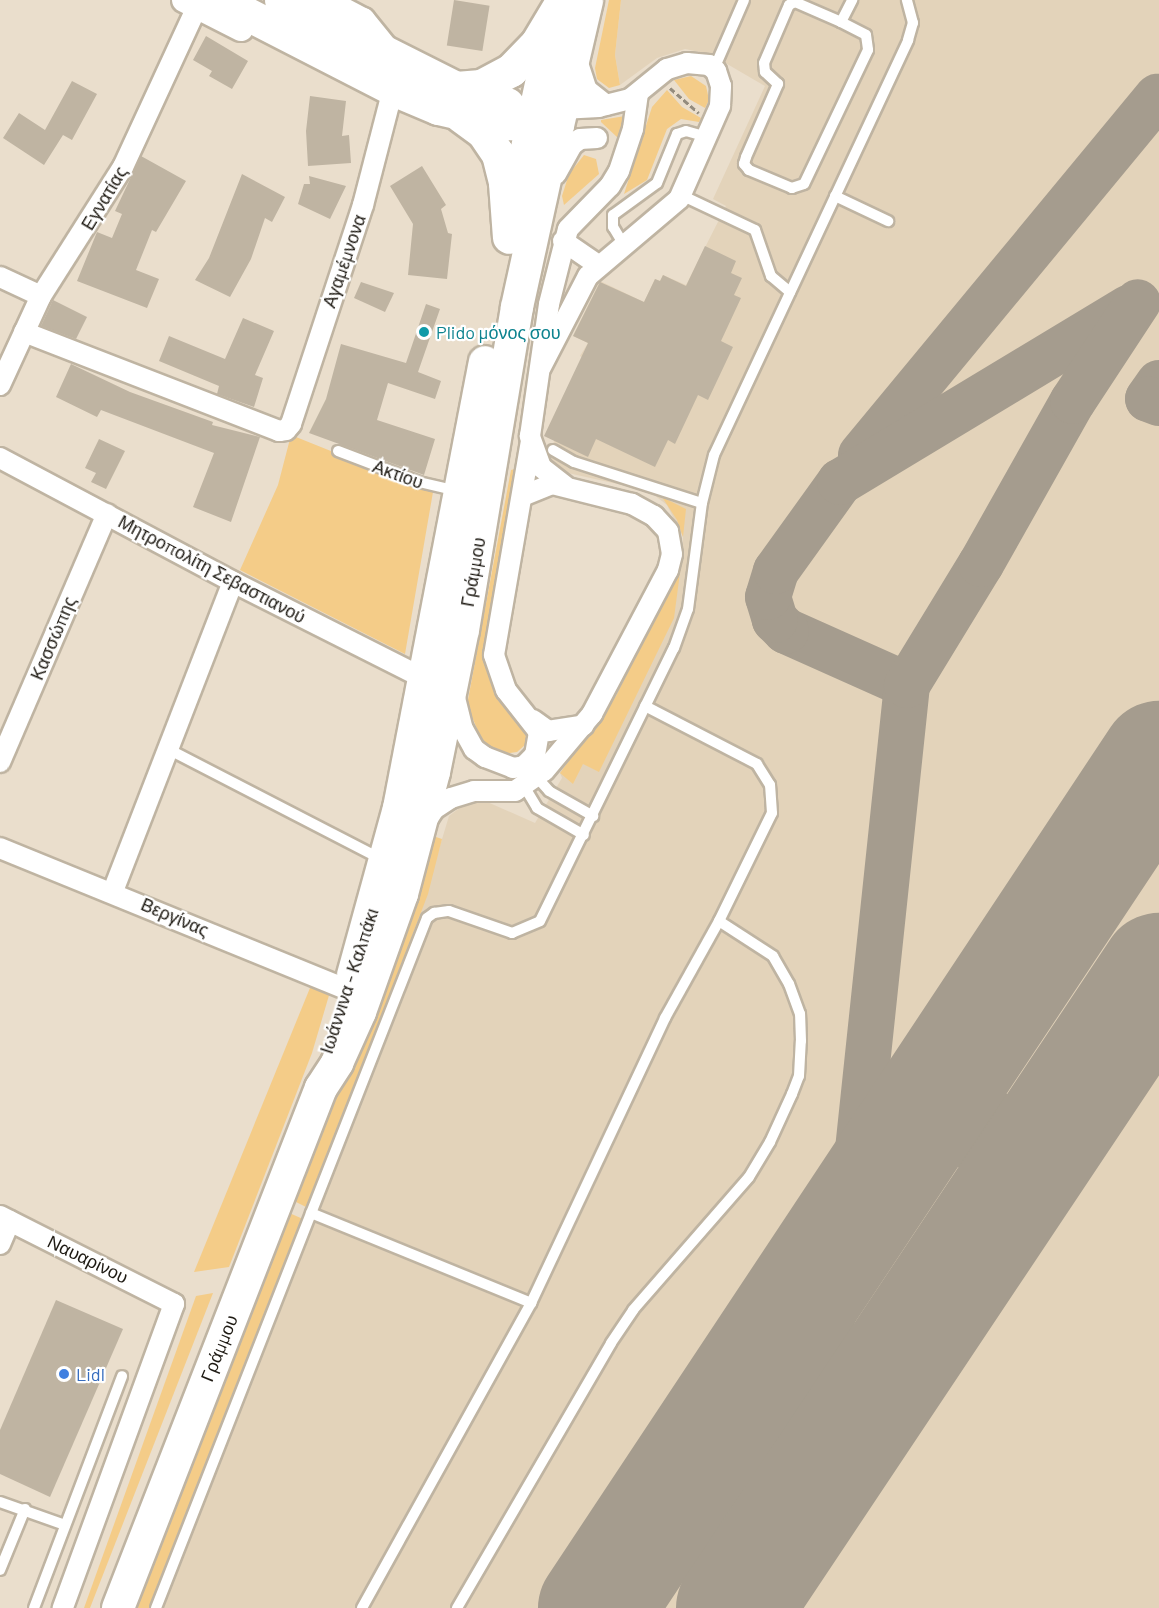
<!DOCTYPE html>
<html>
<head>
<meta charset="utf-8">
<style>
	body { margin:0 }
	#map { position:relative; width:1159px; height:1608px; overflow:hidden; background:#eadecc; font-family:Barlow,sans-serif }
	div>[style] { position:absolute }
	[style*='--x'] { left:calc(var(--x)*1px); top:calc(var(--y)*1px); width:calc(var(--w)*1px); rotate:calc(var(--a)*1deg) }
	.built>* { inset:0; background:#e3d3ba }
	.green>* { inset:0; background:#f4cc88 }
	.taxiway>* { height:46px; margin:-23px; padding:0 23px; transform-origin:23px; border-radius:23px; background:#a59c8e }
	.runway>* { height:116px; margin:-58px; padding:0 58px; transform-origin:58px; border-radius:58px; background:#a59c8e }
	.building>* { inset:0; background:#bfb4a2; transform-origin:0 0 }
	.path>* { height:3px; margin-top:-1.5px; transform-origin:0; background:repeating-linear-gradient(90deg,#948c7e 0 6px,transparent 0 9px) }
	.roads { filter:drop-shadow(2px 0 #bfb4a2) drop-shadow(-2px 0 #bfb4a2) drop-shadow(0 2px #bfb4a2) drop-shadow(0 -2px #bfb4a2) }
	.service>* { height:10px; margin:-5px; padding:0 5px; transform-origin:5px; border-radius:5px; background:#fff }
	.minor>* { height:20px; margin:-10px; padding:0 10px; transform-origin:10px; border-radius:10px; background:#fff }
	.tertiary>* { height:24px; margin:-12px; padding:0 12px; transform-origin:12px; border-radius:12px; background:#fff }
	.primary>* { height:32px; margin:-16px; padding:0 16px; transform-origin:16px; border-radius:16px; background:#fff }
	.trunk>* { height:33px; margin:-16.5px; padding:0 16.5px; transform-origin:16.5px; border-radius:16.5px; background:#fff }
	.dots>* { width:16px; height:16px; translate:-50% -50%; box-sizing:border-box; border:3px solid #fff; border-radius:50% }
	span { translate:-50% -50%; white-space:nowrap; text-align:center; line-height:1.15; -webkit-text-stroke:4.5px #fff; paint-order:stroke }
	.street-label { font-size:18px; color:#1e1a13 }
	.culture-label { font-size:18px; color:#0d838f }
	.left { translate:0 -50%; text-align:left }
	.shop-label { font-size:18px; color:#366cbe }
</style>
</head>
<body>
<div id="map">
	<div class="built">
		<div style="clip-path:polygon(621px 0,1159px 0,1159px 1608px,151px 1608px,417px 922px,449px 816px,466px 803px,485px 801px,535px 823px,562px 778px,560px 773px,616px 696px,681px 565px,683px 537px,667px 505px,649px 491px,568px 473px,547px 456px,592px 363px,580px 356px,588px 343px,573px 336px,600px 281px,644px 302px,655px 279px,660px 281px,663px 275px,686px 285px,726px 206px,713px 199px,765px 86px,710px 54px,685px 49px,657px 58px,620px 85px,615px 55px)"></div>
	</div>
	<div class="green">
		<div style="clip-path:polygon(609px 0,621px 0,615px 55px,620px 85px,609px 88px,597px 79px,595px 68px)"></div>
		<div style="clip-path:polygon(691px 76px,706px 86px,709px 100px,705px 108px,689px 99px,674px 80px)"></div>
		<div style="clip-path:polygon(667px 90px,682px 107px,701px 118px,699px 122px,681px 119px,667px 129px,647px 180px,624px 194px,652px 107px)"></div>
		<div style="clip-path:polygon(625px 116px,618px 138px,601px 122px,601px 120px)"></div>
		<div style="clip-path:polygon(584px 155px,596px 159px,599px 174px,564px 205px,562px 196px,569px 174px)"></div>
		<div style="clip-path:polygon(291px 435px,433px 492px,405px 654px,240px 570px,278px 485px)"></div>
		<div style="clip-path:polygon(515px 469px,484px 660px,493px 687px,528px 730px,528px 735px,525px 745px,517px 752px,502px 754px,483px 743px,467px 705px,511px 470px)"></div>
		<div style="clip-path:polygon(662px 497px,686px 509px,683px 537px,677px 520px)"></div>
		<div style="clip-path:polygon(681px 565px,674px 618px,599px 772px,583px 764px,573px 784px,560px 773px,616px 696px)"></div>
		<div style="clip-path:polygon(433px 836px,442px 839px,428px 894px,308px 1208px,292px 1200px)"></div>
		<div style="clip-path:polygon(312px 983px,330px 992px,312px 1053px,229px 1267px,194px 1272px)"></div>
		<div style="clip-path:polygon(287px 1212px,303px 1219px,164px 1577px,151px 1608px,132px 1608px)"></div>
		<div style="clip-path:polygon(213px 1293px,90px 1608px,84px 1608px,196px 1296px)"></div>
	</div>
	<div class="taxiway">
		<div style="--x:1159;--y:383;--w:19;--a:125"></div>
		<div style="--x:1148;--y:399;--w:12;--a:20"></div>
		<div style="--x:861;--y:455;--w:465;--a:-50.4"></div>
		<div style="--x:907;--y:685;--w:133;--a:-155.9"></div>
		<div style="--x:786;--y:631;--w:16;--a:-135"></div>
		<div style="--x:775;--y:620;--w:24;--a:-107"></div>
		<div style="--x:768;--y:597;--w:27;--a:-73"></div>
		<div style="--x:776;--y:571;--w:110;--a:-54.3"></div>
		<div style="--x:840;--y:482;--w:337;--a:-31.1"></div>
		<div style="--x:872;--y:1076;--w:43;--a:75.3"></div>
		<div style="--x:883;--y:1118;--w:20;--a:57"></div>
		<div style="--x:894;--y:1135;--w:17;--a:28"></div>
		<div style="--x:909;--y:1143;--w:47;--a:1.2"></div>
		<div style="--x:956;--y:1144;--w:33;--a:-25"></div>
		<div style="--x:986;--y:1130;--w:19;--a:-54"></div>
		<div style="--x:750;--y:1486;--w:136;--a:-60"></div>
		<div style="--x:818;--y:1368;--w:99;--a:-74.1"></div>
		<div style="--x:845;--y:1273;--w:591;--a:-83.98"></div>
		<div style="--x:907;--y:685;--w:142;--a:-58.6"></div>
		<div style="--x:981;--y:564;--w:187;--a:-60.6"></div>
		<div style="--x:1073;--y:401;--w:118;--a:-56.7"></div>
	</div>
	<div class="runway">
		<div style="--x:596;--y:1608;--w:1019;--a:-56.45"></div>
		<div style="--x:734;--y:1608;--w:766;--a:-56.29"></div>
	</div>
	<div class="building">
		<div style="left:454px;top:0;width:36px;height:46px;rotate:9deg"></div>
		<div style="clip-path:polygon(206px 36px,248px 61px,232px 89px,209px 76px,212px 71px,193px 60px)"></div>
		<div style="clip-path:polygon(72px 81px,97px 94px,72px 140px,63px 135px,44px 165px,3px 138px,19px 113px,45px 130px)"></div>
		<div style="clip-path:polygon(310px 96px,346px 101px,342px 136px,349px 135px,351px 163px,308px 166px,306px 131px)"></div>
		<div style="clip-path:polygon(141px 156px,186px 181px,156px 232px,152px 230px,136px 270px,159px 279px,147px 308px,77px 281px,97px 232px,112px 238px,122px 214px,115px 211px)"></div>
		<div style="clip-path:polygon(422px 166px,446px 205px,441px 209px,448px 233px,452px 234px,447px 279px,408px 275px,413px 224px,390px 186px)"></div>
		<div style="clip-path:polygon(242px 174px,285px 197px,272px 222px,265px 218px,251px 259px,230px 297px,195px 280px,209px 258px)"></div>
		<div style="clip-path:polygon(309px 176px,346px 186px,330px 219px,298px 204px,304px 184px,310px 184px)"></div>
		<div style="clip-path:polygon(705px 246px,736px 261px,731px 273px,742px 278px,734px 295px,741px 298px,721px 341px,733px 347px,708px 400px,698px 395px,675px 444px,668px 440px,655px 467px,596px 439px,588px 457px,544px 436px,588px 343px,573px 336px,600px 282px,644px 302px,655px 279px,660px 281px,663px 275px,686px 286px)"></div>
		<div style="clip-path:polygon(361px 282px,394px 293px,385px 312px,354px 298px)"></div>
		<div style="clip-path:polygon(53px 300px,87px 317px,76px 339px,41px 326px)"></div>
		<div style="clip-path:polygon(426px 304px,440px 309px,418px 372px,441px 381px,435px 399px,388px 383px,377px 420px,435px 439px,424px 475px,309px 433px,326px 399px,341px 344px,406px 363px)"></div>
		<div style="clip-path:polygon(243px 318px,274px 331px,255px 375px,263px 378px,254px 407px,217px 394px,219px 386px,159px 361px,169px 336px,225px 359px)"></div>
		<div style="clip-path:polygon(71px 364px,130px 392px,213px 422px,212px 425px,260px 437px,231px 522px,193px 507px,214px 453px,101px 410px,97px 417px,56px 397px)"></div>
		<div style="clip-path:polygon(99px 439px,125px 451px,106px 489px,91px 482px,96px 473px,85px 468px)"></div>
		<div style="clip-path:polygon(56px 1300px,123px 1329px,50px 1497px,0 1474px,0 1430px)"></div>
	</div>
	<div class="path">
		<div style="--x:670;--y:88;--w:38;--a:41"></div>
	</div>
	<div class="roads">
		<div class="service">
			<div style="--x:841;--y:22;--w:28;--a:27"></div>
			<div style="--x:866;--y:35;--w:15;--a:82"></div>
			<div style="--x:868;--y:50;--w:148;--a:115.5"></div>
			<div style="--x:804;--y:184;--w:13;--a:162"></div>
			<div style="--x:792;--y:188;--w:47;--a:-157.3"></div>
			<div style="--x:749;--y:170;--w:8;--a:-130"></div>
			<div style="--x:744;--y:164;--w:7;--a:-74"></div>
			<div style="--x:746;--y:157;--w:80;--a:-66.3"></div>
			<div style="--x:778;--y:84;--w:18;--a:-137"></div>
			<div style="--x:765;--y:72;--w:9;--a:-96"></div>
			<div style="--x:764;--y:63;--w:63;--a:-66.7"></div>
			<div style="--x:789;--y:5;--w:7;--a:-27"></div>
			<div style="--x:795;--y:2;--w:50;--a:23.5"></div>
			<div style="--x:841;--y:22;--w:25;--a:-63"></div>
			<div style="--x:714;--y:69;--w:75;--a:-66.5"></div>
			<div style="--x:681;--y:195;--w:82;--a:25.3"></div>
			<div style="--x:755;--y:230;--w:49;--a:70.8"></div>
			<div style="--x:771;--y:276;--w:25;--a:40"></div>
			<div style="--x:835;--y:196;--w:59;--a:25.3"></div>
			<div style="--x:624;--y:245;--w:21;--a:-121"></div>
			<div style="--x:613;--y:227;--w:12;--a:-90"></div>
			<div style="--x:613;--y:215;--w:54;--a:-36"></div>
			<div style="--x:657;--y:183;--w:53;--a:-67.8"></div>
			<div style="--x:677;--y:134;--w:9;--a:-18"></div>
			<div style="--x:686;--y:131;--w:22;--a:16"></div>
			<div style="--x:553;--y:450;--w:24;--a:30"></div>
			<div style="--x:574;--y:462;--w:134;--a:17.8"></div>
			<div style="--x:338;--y:451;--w:87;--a:20.9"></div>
			<div style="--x:419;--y:482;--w:39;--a:13"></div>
			<div style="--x:168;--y:749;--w:242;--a:27.3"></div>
			<div style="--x:533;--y:773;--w:24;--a:48"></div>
			<div style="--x:549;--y:791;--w:51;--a:29.6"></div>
			<div style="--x:521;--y:781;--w:31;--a:59"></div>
			<div style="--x:537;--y:808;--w:54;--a:29.9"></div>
			<div style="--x:311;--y:1213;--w:238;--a:22.2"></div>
			<div style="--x:531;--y:1303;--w:315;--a:-64.8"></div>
			<div style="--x:665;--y:1018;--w:111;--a:-60.9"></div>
			<div style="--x:719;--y:921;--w:120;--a:-63.9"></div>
			<div style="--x:772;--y:813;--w:28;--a:-94"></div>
			<div style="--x:770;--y:785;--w:25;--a:-122"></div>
			<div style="--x:757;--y:764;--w:126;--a:-152.6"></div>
			<div style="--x:0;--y:1502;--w:69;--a:19.5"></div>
			<div style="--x:0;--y:1570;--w:66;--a:-67.7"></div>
			<div style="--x:34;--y:1608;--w:248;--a:-69.2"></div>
			<div style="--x:156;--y:1608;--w:741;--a:-68.56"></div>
			<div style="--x:427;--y:918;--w:9;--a:-36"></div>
			<div style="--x:434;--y:913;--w:15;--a:-8"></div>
			<div style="--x:449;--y:911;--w:67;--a:19.2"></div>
			<div style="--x:512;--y:933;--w:30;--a:-23"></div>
			<div style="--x:540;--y:921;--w:304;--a:-63.9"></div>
			<div style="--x:674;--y:648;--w:41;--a:-70.3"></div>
			<div style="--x:688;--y:609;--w:107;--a:-82.5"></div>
			<div style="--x:702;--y:503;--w:49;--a:-76"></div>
			<div style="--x:714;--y:455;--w:458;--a:-64.9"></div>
			<div style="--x:908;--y:40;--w:18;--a:-74"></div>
			<div style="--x:913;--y:23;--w:24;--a:-105"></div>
			<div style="--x:362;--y:1608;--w:349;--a:-61"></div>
			<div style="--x:457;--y:1608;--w:306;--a:-59.8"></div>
			<div style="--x:611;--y:1343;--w:40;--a:-56"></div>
			<div style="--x:633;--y:1310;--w:176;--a:-48.9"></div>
			<div style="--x:749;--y:1177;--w:41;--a:-59"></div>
			<div style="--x:770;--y:1142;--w:53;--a:-65.4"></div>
			<div style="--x:792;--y:1094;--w:19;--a:-69"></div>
			<div style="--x:799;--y:1076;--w:35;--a:-87"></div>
			<div style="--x:801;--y:1041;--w:27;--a:-92"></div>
			<div style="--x:800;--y:1014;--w:32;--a:-110"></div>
			<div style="--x:789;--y:984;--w:32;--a:-120"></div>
			<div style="--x:773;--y:956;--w:64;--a:-147.1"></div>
		</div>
		<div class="minor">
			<div style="--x:577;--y:60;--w:32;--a:72"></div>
			<div style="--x:587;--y:90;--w:24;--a:38"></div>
			<div style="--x:556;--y:174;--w:33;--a:-61"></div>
			<div style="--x:572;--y:145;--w:10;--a:-37"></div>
			<div style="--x:580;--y:139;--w:17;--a:-3"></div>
			<div style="--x:563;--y:241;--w:42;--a:34.4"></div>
			<div style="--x:0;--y:277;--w:45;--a:24.9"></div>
			<div style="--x:24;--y:332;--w:274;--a:21.2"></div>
			<div style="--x:279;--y:431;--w:7;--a:-8"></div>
			<div style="--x:286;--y:430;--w:8;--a:-50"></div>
			<div style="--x:291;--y:424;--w:231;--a:-71.8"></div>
			<div style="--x:363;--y:205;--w:120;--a:-75.5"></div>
			<div style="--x:541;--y:367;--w:102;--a:-62.7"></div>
			<div style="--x:588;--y:276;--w:119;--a:-40.2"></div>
			<div style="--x:679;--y:199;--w:102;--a:-66.2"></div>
			<div style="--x:720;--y:106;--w:20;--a:-87"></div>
			<div style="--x:721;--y:86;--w:16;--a:-108"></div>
			<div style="--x:716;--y:71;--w:9;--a:-139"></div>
			<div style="--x:709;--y:65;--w:22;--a:-175"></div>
			<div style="--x:687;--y:63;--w:21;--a:163"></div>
			<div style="--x:667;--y:69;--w:48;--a:141"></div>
			<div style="--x:630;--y:99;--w:32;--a:166"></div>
			<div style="--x:599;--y:107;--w:38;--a:177"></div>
			<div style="--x:0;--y:385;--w:98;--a:-65.3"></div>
			<div style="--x:41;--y:296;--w:153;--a:-57.6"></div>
			<div style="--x:123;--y:167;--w:176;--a:-65.2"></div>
			<div style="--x:0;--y:458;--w:264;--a:28"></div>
			<div style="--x:233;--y:582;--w:215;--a:26.8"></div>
			<div style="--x:565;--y:486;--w:31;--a:-142"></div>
			<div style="--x:541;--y:467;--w:33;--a:-110"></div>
			<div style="--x:530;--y:436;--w:133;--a:-81.8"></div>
			<div style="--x:549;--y:304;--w:77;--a:-75.8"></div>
			<div style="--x:568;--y:229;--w:60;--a:-45.7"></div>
			<div style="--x:610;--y:186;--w:17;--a:-59"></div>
			<div style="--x:619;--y:171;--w:44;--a:-71.6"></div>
			<div style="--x:633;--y:129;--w:35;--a:-82"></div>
			<div style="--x:455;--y:698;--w:32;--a:76"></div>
			<div style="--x:463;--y:729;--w:23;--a:61"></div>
			<div style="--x:474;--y:749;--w:14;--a:36"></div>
			<div style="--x:485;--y:757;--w:30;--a:21"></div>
			<div style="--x:513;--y:768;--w:11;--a:-10"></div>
			<div style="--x:524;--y:766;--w:16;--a:-45"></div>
			<div style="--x:535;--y:755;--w:23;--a:-80"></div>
			<div style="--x:539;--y:732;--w:53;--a:-128.2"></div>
			<div style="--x:506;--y:690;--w:37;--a:-109"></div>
			<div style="--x:494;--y:655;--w:217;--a:-80.2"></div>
			<div style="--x:533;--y:720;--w:19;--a:36"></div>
			<div style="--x:548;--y:731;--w:36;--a:-9"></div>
			<div style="--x:0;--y:762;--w:270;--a:-66.7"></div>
			<div style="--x:425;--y:823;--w:17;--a:-57"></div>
			<div style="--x:434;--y:809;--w:20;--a:-33"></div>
			<div style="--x:451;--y:798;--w:24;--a:-17"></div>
			<div style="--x:474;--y:791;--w:41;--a:0"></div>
			<div style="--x:515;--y:791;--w:35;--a:-35"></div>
			<div style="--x:544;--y:771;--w:75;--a:-49.9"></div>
			<div style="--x:592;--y:714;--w:163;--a:-62.2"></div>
			<div style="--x:668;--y:570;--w:16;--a:-76"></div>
			<div style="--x:672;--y:554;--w:23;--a:-100"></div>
			<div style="--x:668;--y:531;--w:21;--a:-133"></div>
			<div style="--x:654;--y:516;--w:25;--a:-151"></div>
			<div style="--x:632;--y:504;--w:82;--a:-166"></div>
			<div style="--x:552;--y:484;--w:32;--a:158"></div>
			<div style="--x:0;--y:848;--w:376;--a:22.2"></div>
			<div style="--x:113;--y:891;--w:331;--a:-68.8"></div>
			<div style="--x:0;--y:1216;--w:195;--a:26.8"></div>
			<div style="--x:174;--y:1304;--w:324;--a:110.1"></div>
			<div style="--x:0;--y:1244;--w:25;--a:-67"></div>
		</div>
		<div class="tertiary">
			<div style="--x:184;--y:0;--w:64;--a:27"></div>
			<div style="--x:325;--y:0;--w:43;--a:27.8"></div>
			<div style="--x:363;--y:20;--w:38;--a:51"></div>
		</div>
		<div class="primary">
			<div style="--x:512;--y:218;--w:95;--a:-77.9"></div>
			<div style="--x:353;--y:975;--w:173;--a:-74.6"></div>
			<div style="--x:399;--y:808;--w:454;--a:-79.1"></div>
			<div style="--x:118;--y:1608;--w:558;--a:-68.68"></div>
			<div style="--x:321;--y:1088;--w:30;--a:-57"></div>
			<div style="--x:337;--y:1063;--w:56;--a:-65.7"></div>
			<div style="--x:360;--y:1012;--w:125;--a:-70.4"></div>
			<div style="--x:402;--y:894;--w:126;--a:-75.3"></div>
			<div style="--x:434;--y:772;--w:145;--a:-78.5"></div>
			<div style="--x:463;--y:630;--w:327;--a:-80.5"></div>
			<div style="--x:517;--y:307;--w:186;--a:-77.6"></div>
		</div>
		<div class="trunk">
			<div style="--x:220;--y:0;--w:195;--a:27.2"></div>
			<div style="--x:393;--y:89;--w:49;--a:22.9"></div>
			<div style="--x:438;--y:108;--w:68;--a:12.8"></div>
			<div style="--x:504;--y:123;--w:53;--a:2.2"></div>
			<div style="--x:557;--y:125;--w:128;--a:-76.9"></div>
			<div style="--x:281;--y:0;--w:203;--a:26.7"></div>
			<div style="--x:462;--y:91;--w:47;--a:16.1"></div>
			<div style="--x:456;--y:88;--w:25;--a:-5"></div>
			<div style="--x:481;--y:86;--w:34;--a:-28"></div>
			<div style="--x:511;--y:70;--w:37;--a:-46"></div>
			<div style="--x:537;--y:43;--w:41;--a:-59"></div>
			<div style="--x:461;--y:116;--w:27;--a:36"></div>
			<div style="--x:483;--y:132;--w:27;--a:56"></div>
			<div style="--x:498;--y:154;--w:30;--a:76"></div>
			<div style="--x:505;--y:183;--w:54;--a:85.8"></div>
			<div style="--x:532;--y:125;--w:99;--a:-77.8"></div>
		</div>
	</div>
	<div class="dots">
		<div style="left:424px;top:332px;background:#0f9aa8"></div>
		<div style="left:64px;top:1374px;background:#3f7fe0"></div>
	</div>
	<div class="street-label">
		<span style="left:104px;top:198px;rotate:-59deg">Εγνατίας</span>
		<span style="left:344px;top:261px;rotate:-71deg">Αγαμέμνονα</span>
		<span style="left:398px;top:474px;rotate:20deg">Ακτίου</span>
		<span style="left:212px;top:569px;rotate:28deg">Μητροπολίτη Σεβαστιανού</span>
		<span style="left:473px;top:572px;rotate:-80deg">Γράμμου</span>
		<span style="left:53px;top:638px;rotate:-67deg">Κασσώπης</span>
		<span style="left:175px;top:917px;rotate:23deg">Βεργίνας</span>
		<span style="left:349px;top:981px;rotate:-72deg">Ιωάννινα - Καλπάκι</span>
		<span style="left:88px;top:1259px;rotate:26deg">Ναυαρίνου</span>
		<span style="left:219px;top:1348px;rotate:-68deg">Γράμμου</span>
	</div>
	<div class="culture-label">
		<span class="left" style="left:436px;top:332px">Plido μόνος σου</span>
	</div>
	<div class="shop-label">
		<span class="left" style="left:76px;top:1374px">Lidl</span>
	</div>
</div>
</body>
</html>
